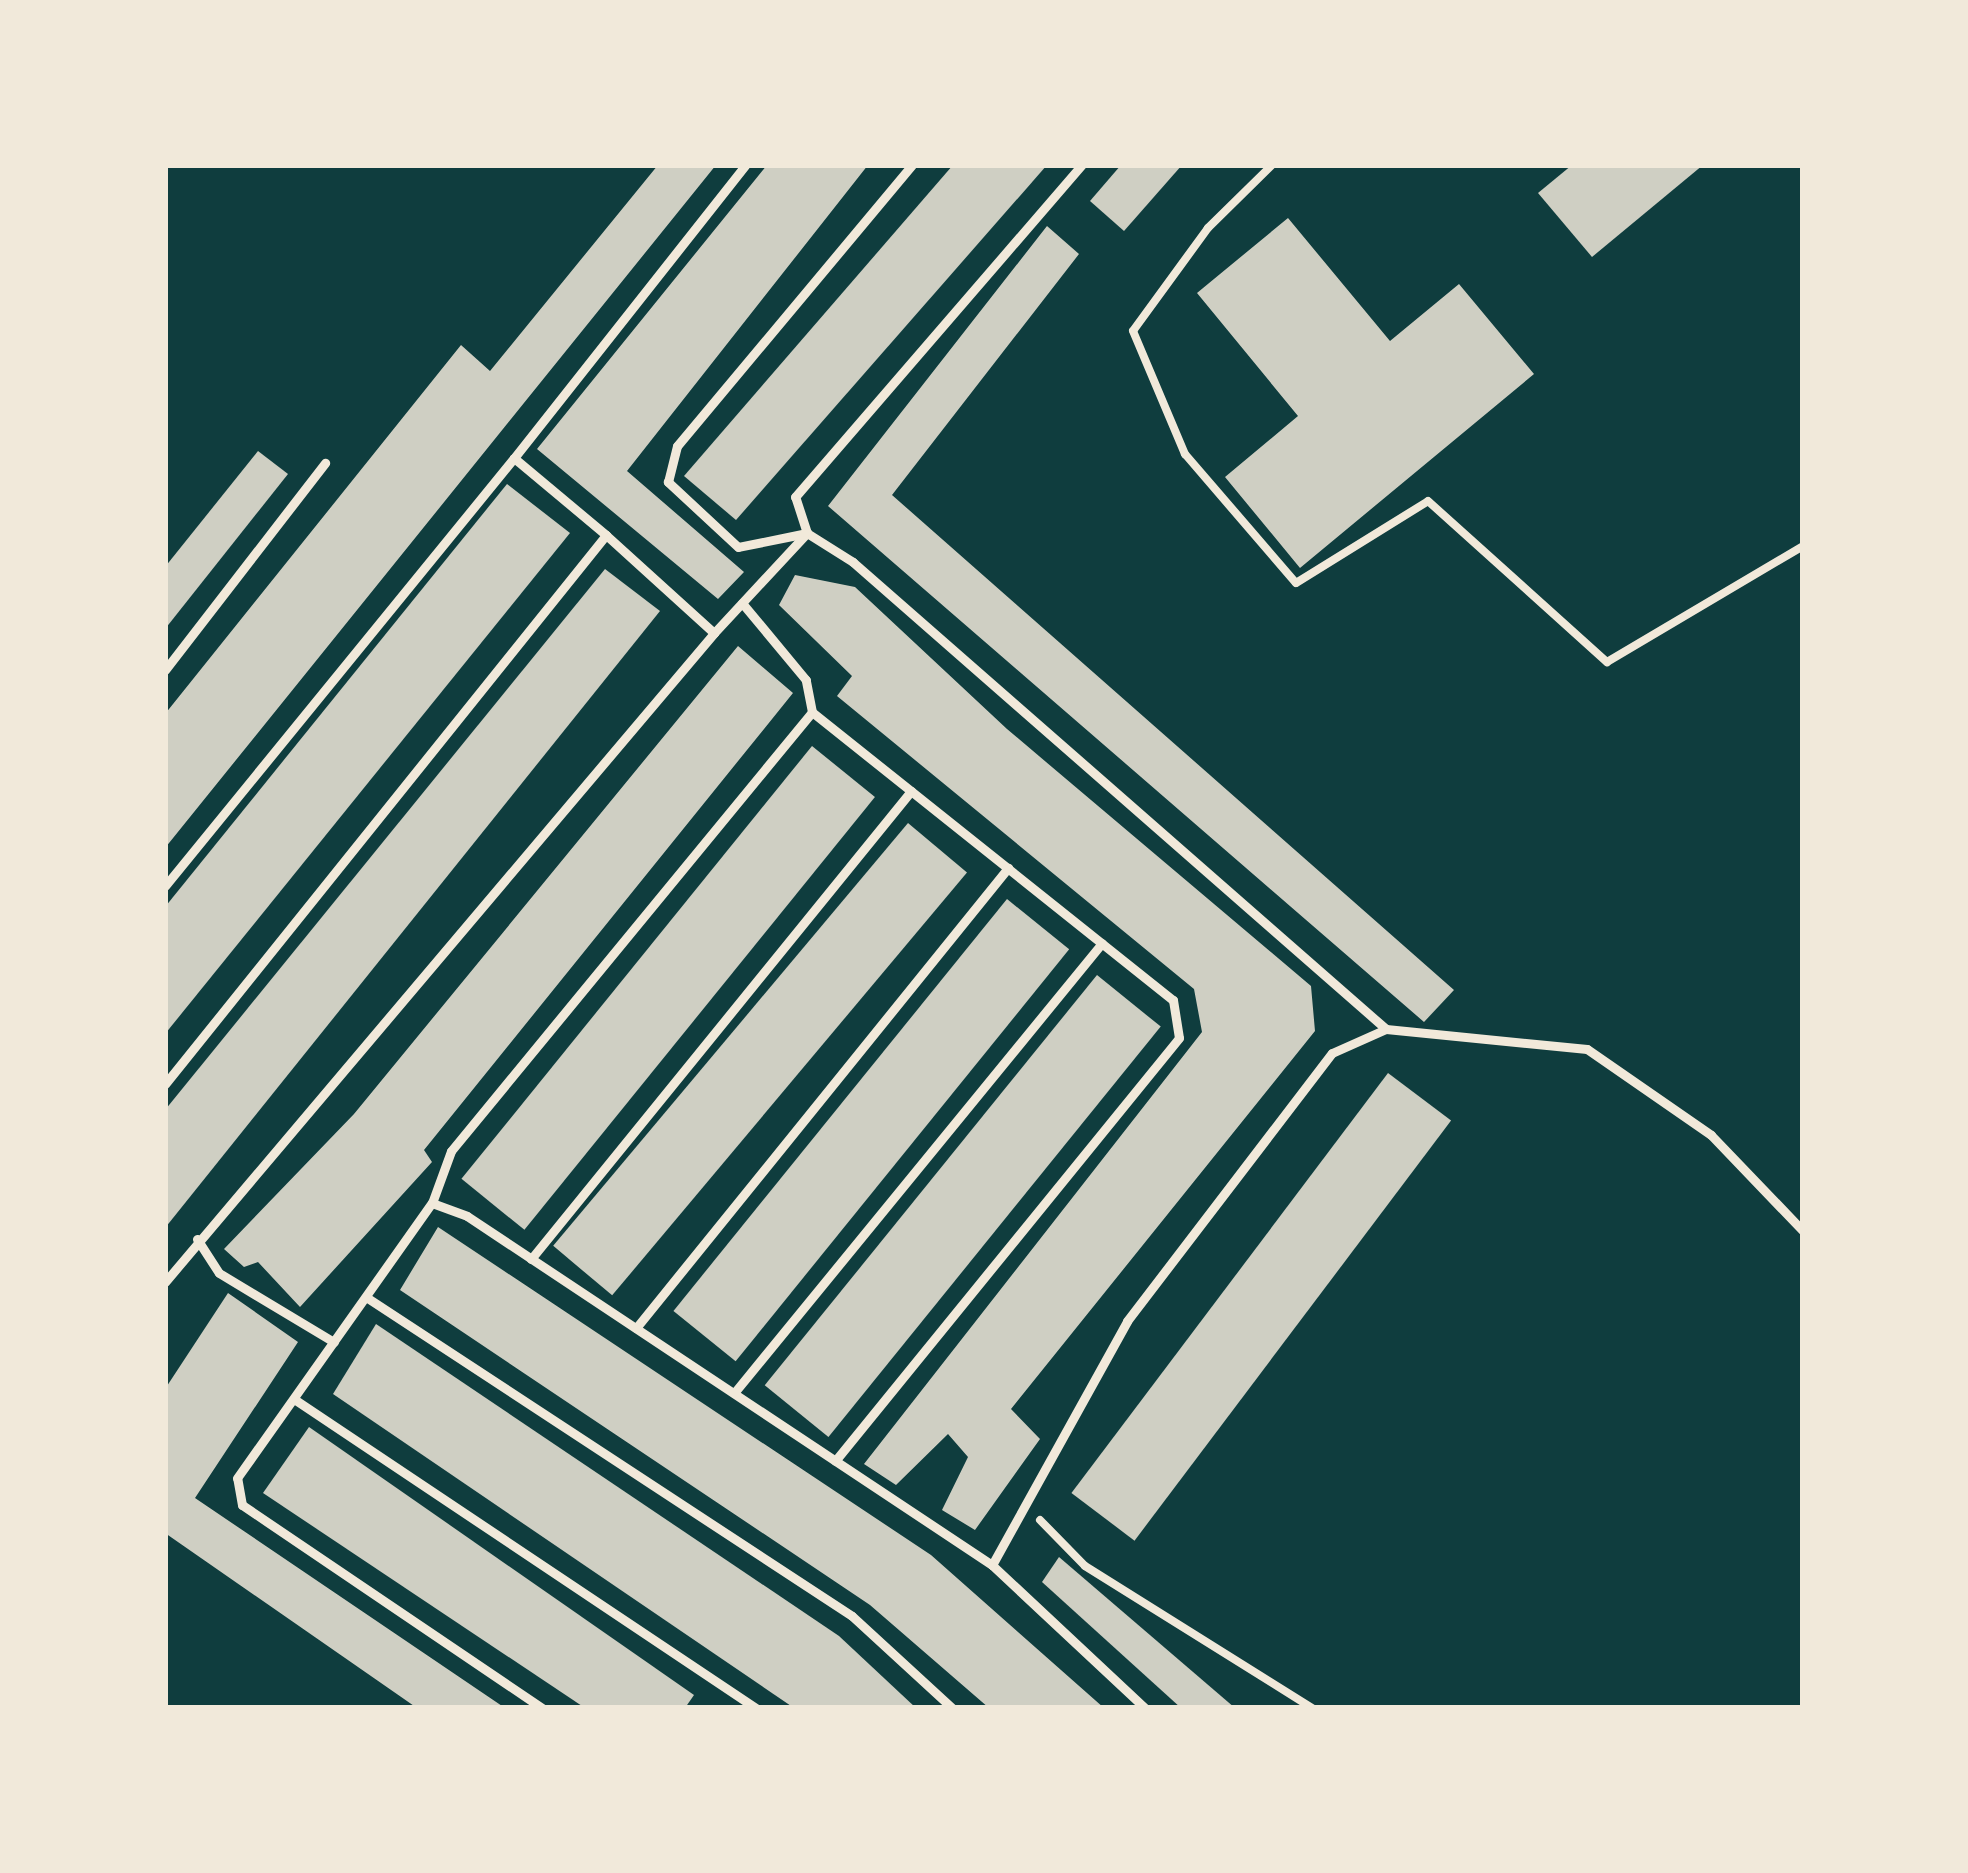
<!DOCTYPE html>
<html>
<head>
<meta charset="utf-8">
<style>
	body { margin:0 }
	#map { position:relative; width:1968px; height:1873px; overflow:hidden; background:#0f3d3e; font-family:Arial,sans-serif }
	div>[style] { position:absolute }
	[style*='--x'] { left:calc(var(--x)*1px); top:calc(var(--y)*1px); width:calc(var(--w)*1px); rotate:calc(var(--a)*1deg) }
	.building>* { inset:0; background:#cfcfc3; transform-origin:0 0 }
	.path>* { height:8px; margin:-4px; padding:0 4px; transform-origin:4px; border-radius:4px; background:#f1e9da }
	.service>* { height:9px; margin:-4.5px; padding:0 4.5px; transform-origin:4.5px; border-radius:4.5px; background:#f1e9da }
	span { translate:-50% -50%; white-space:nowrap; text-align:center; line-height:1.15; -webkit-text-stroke:10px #f1e9da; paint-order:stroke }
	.frame { position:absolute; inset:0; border:168px solid #f1e9da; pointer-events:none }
</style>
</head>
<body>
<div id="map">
	<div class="building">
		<div style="clip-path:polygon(658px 165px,716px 165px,165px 848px,165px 714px,461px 345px,490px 371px)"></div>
		<div style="clip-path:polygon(767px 165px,868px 165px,627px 471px,744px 572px,718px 599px,537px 449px)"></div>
		<div style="clip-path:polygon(953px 165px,1047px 165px,736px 520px,684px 476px)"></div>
		<div style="clip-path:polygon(1121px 165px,1182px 165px,1124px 231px,1090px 201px)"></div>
		<div style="clip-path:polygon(1572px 165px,1703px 165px,1592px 257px,1538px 193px)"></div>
		<div style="clip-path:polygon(1288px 218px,1390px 341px,1459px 284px,1534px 374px,1300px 568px,1225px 477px,1298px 416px,1197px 293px)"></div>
		<div style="clip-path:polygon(1047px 226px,1079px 254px,892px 495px,1454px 990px,1424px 1022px,828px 506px)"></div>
		<div style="clip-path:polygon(258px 451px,288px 474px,165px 629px,165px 567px)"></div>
		<div style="clip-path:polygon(507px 484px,570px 533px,165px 1034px,165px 907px)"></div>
		<div style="clip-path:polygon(605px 569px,660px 611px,165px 1228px,165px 1110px)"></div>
		<div style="clip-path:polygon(795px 575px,855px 587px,1007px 729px,1311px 986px,1315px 1031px,1011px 1409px,1040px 1439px,975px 1530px,942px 1510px,968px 1457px,948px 1434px,896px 1485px,864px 1464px,1202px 1032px,1194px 989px,837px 696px,852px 676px,779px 605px)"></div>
		<div style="clip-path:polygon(738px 646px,793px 693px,424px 1150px,432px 1162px,300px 1307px,258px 1262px,244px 1267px,224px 1249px,354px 1114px)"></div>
		<div style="left:812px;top:746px;width:81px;height:557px;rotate:39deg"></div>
		<div style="left:908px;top:823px;width:77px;height:552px;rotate:40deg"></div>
		<div style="left:1007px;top:899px;width:80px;height:530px;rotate:39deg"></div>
		<div style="left:1097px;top:975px;width:82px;height:528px;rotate:39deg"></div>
		<div style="left:1388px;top:1073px;width:79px;height:526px;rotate:37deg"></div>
		<div style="clip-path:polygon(438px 1227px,931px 1555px,1104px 1708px,989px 1708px,870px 1605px,400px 1290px)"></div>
		<div style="clip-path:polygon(228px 1293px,298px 1342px,195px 1498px,505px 1708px,417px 1708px,165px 1533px,165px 1389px)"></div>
		<div style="clip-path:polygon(376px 1324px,839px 1636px,916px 1708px,794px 1708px,333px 1394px)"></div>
		<div style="clip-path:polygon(309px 1427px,694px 1695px,685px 1708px,585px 1708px,263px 1493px)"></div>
		<div style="clip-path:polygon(1059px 1557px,1235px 1708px,1181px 1708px,1042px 1582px)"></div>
	</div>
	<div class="path">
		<div style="--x:1272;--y:165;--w:90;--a:135.5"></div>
		<div style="--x:1208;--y:228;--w:127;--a:126.1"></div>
		<div style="--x:1133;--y:331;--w:134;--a:67.1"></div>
		<div style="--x:1185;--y:454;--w:170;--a:49.3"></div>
		<div style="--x:1296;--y:583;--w:155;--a:-31.8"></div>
		<div style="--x:1428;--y:501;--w:241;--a:42"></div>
		<div style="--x:1607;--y:662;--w:228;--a:-30.6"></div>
		<div style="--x:1040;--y:1520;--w:64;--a:45.6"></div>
		<div style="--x:1085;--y:1566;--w:268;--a:32"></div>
	</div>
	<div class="service">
		<div style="--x:514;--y:458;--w:373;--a:-51.7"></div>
		<div style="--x:807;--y:533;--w:70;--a:168.5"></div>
		<div style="--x:738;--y:547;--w:96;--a:-137.1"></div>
		<div style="--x:668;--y:482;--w:37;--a:-76"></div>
		<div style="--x:677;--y:446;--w:366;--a:-50.1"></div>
		<div style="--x:606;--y:535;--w:146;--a:42.2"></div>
		<div style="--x:165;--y:670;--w:262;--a:-52.3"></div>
		<div style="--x:812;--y:712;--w:462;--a:38.6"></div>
		<div style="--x:1173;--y:1000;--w:38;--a:81"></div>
		<div style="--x:1179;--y:1038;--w:545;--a:129.12"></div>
		<div style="--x:165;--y:886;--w:552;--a:-50.81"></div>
		<div style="--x:514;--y:458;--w:120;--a:39.9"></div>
		<div style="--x:606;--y:535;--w:704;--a:128.77"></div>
		<div style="--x:1386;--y:1029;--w:202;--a:5.7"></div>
		<div style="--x:1587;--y:1049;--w:151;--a:34.7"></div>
		<div style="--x:1711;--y:1135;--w:133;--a:46.2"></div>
		<div style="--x:432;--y:1203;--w:37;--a:20"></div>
		<div style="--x:467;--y:1216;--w:630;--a:33.61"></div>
		<div style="--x:992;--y:1565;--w:209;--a:43.1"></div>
		<div style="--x:197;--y:1239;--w:40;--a:57.1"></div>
		<div style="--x:219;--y:1273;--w:134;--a:31"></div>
		<div style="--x:531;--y:1259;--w:603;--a:-50.92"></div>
		<div style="--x:165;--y:1282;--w:850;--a:-49.77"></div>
		<div style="--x:714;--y:633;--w:137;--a:-47.1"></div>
		<div style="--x:366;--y:1297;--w:581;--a:33.28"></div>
		<div style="--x:852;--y:1616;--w:136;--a:42.6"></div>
		<div style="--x:636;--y:1328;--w:592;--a:-51.04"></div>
		<div style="--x:734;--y:1393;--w:581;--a:-50.72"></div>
		<div style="--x:294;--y:1399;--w:556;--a:33.78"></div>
		<div style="--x:992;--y:1565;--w:279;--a:-61"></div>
		<div style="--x:1127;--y:1321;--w:337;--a:-52.6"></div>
		<div style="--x:1332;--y:1053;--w:59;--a:-24"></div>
		<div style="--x:1386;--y:1029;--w:709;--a:-138.78"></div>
		<div style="--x:853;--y:562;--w:54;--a:-147.8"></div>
		<div style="--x:807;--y:533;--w:38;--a:-108"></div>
		<div style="--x:795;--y:497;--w:439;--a:-49.2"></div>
		<div style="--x:542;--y:1708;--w:362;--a:-145.9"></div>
		<div style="--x:242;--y:1505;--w:27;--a:-100"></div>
		<div style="--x:237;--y:1478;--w:337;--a:-54.7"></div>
		<div style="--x:432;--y:1203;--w:55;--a:-69.9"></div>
		<div style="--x:451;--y:1151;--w:568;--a:-50.57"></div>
		<div style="--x:812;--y:712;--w:33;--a:-101"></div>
		<div style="--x:806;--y:680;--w:100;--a:-129.7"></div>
	</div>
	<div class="frame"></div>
</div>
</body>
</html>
